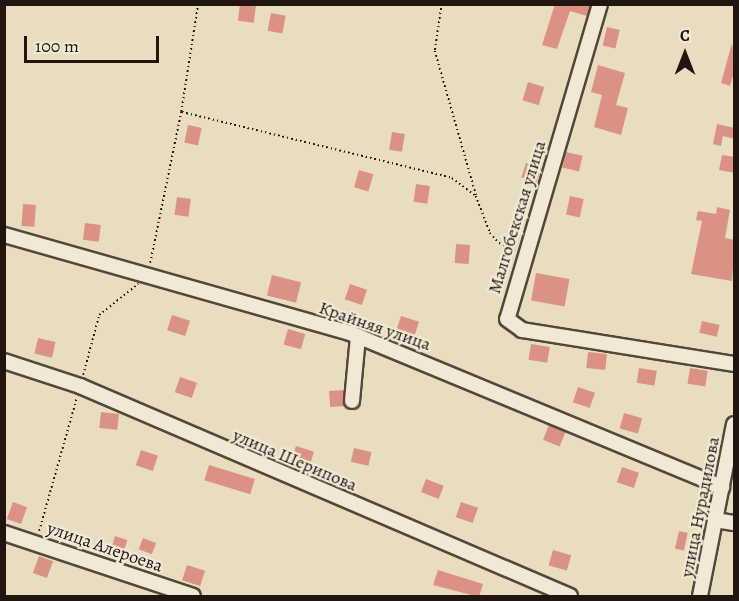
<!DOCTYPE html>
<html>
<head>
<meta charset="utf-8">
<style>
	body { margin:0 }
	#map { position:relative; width:739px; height:601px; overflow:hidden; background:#e9ddc0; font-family:Alegreya,serif }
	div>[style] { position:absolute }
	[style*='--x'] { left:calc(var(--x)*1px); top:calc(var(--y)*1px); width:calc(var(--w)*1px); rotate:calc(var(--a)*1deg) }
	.building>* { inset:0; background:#db9285; transform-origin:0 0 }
	.path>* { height:1.5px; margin-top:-0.75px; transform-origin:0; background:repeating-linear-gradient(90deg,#22140f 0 1.5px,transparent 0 4.5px) }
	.roads { filter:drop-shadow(2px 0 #54463b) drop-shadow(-2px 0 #54463b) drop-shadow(0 2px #54463b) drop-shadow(0 -2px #54463b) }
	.minor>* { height:14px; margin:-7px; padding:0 7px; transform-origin:7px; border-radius:7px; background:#f1e9d6 }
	span { translate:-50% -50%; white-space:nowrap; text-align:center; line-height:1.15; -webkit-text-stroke:4.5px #f1e9d6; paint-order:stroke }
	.street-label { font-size:18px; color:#22140f }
	.frame { position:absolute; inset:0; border:6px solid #22140f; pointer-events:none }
	.north { position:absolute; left:655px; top:24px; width:60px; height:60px; -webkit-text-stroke:4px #f1e9d6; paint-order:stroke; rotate:0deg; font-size:16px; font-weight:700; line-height:24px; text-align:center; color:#22140f }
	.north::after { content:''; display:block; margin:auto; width:21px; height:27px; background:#22140f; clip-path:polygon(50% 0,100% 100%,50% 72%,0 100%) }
	.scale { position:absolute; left:24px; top:36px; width:135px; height:27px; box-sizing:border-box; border:3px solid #22140f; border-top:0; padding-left:8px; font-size:18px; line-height:21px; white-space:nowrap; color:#22140f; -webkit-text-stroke:4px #f1e9d6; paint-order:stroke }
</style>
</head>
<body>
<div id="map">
	<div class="building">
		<div style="left:240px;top:4px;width:16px;height:17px;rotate:7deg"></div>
		<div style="clip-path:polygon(555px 4px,590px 4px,587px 16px,570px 11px,557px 49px,542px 45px)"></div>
		<div style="left:271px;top:13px;width:15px;height:18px;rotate:11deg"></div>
		<div style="left:607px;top:27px;width:13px;height:19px;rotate:13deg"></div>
		<div style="clip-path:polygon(732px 43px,735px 69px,730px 86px,721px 83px)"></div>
		<div style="clip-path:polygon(598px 65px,625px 73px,616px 105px,628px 108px,621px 135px,594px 127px,602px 95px,591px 92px)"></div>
		<div style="left:528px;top:82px;width:17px;height:19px;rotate:17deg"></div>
		<div style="clip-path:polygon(717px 124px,735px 128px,735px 139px,723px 136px,721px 146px,713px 144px)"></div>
		<div style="left:188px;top:125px;width:14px;height:18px;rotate:12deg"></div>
		<div style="left:392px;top:132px;width:13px;height:18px;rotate:9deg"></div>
		<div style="left:566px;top:152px;width:17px;height:16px;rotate:13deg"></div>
		<div style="clip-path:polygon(722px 155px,735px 157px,735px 173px,719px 170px)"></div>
		<div style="left:526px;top:163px;width:16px;height:15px;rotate:18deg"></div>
		<div style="left:359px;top:170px;width:15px;height:18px;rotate:16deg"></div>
		<div style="left:416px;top:184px;width:14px;height:18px;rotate:8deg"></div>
		<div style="left:570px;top:196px;width:14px;height:19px;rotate:12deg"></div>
		<div style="left:177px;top:197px;width:14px;height:18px;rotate:8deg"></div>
		<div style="left:23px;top:204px;width:13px;height:22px;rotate:4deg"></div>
		<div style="clip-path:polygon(717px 207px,730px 210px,725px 238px,735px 240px,732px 281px,691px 274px,702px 221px,696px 220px,698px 211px,716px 214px)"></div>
		<div style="left:85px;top:223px;width:16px;height:17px;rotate:7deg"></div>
		<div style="left:456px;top:244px;width:14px;height:19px;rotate:4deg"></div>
		<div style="left:536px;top:273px;width:34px;height:28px;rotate:10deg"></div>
		<div style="left:272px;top:275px;width:30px;height:21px;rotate:14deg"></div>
		<div style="left:350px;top:284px;width:18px;height:16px;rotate:19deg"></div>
		<div style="left:172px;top:315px;width:19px;height:16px;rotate:18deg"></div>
		<div style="left:401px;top:316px;width:19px;height:16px;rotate:18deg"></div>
		<div style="left:702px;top:321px;width:18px;height:12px;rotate:13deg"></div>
		<div style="left:288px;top:329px;width:18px;height:16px;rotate:16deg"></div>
		<div style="left:38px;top:338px;width:18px;height:16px;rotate:13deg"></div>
		<div style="left:531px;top:344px;width:19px;height:16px;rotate:9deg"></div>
		<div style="left:588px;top:352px;width:19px;height:16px;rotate:6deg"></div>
		<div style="left:639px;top:368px;width:18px;height:15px;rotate:9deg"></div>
		<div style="left:690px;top:368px;width:18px;height:16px;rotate:9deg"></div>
		<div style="left:180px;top:377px;width:18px;height:16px;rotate:19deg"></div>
		<div style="left:578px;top:387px;width:18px;height:16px;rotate:19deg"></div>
		<div style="left:344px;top:390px;width:16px;height:15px;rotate:86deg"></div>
		<div style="left:101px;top:412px;width:18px;height:16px;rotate:6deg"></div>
		<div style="left:624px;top:413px;width:19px;height:16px;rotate:16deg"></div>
		<div style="left:549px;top:425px;width:18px;height:16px;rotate:22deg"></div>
		<div style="left:296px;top:446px;width:19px;height:14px;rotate:18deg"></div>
		<div style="left:354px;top:448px;width:18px;height:14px;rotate:13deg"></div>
		<div style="left:141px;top:450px;width:18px;height:16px;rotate:19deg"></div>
		<div style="left:209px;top:465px;width:48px;height:16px;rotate:17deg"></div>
		<div style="left:622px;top:467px;width:18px;height:16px;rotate:19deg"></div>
		<div style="left:426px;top:479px;width:19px;height:14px;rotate:21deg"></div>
		<div style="left:13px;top:502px;width:15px;height:18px;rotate:20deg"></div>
		<div style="left:461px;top:502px;width:18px;height:16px;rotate:19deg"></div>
		<div style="left:679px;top:531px;width:9px;height:18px;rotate:13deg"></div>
		<div style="left:115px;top:536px;width:13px;height:12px;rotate:18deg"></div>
		<div style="left:143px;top:538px;width:14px;height:12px;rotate:21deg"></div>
		<div style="left:553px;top:550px;width:19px;height:16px;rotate:16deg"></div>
		<div style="left:39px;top:556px;width:15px;height:18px;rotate:20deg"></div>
		<div style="left:187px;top:565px;width:19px;height:16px;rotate:18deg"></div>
		<div style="clip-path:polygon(438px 570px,483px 584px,479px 597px,433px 585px)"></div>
	</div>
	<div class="path">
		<div style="--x:442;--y:4;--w:48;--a:98.5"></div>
		<div style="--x:435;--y:51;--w:150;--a:74.1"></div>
		<div style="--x:182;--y:112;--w:278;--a:13.7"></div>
		<div style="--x:452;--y:178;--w:30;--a:37"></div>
		<div style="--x:476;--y:196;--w:40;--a:69"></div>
		<div style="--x:490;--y:233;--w:13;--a:48"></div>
		<div style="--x:499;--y:243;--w:18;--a:27"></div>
		<div style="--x:150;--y:263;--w:154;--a:-78.4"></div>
		<div style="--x:181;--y:112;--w:109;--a:-81.1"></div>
		<div style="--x:83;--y:375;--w:62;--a:-75.1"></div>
		<div style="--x:99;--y:315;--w:50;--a:-38.5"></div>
		<div style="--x:39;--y:531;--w:139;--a:-74.2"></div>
	</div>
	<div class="roads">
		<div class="minor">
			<div style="--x:600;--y:4;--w:328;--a:106.4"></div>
			<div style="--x:507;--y:319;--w:19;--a:36"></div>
			<div style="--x:522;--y:330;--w:215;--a:9.1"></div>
			<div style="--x:4;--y:235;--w:360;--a:15.8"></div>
			<div style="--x:350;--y:333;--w:403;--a:22.5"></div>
			<div style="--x:4;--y:361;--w:80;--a:18.2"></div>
			<div style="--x:80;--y:386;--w:533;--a:23.2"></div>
			<div style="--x:352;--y:401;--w:65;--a:-84.7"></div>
			<div style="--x:715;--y:520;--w:19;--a:9"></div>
			<div style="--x:4;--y:533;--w:199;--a:18.4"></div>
			<div style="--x:700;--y:596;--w:175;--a:-78.8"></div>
		</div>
	</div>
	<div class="street-label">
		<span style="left:517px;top:217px;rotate:-73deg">Малгобекская улица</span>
		<span style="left:375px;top:326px;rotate:19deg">Крайняя улица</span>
		<span style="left:295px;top:460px;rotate:23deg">улица Шерипова</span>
		<span style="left:700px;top:507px;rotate:-79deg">улица Нурадилова</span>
		<span style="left:105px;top:547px;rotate:19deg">улица Алероева</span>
	</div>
	<div class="frame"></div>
	<div class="north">С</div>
	<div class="scale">100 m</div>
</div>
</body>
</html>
